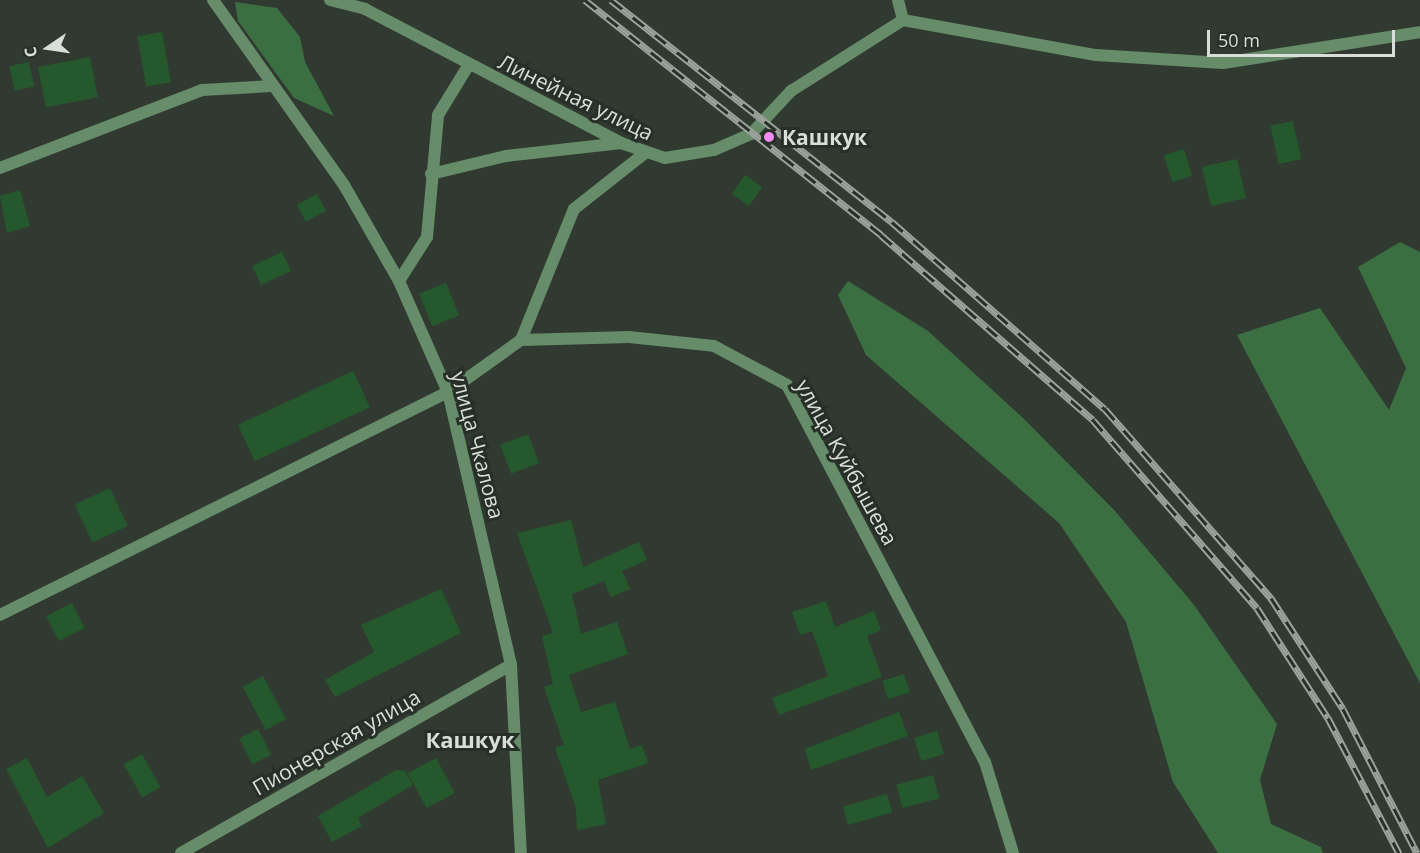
<!DOCTYPE html>
<html>
<head>
<meta charset="utf-8">
<style>
	body { margin:0 }
	#map { position:relative; width:1420px; height:853px; overflow:hidden; background:#313a31; font-family:"Open Sans",sans-serif }
	div>[style] { position:absolute }
	[style*='--x'] { left:calc(var(--x)*1px); top:calc(var(--y)*1px); width:calc(var(--w)*1px); rotate:calc(var(--a)*1deg) }
	.forest>* { inset:0; background:#3b6f42 }
	.building>* { inset:0; background:#25592d; transform-origin:0 0 }
	.lane>* { height:12px; margin:-6px; padding:0 6px; transform-origin:6px; border-radius:6px; background:#668c69 }
	.street>* { height:12px; margin:-6px; padding:0 6px; transform-origin:6px; border-radius:6px; background:#668c69 }
	.rail>* { height:7px; margin-top:-3.5px; transform-origin:0; background:repeating-linear-gradient(90deg,#273028 0 14px,#9ba19b 0 28px); box-sizing:border-box; border-block:2px solid #9ba19b }
	.dots>* { width:16px; height:16px; translate:-50% -50%; box-sizing:border-box; border:3px solid #273028; border-radius:50% }
	span { translate:-50% -50%; white-space:nowrap; text-align:center; line-height:1.15; -webkit-text-stroke:6px #273028; paint-order:stroke }
	.street-label { font-size:21px; color:#d9ded9 }
	.poi-label { font-size:21px; color:#d9ded9; font-weight:700 }
	.left { translate:0 -50%; text-align:left }
	.neighbourhood-label { font-size:22px; color:#d9ded9; font-weight:700 }
	.north { position:absolute; left:18px; top:18px; width:60px; height:60px; -webkit-text-stroke:4px #273028; paint-order:stroke; rotate:257deg; font-size:16px; font-weight:700; line-height:24px; text-align:center; color:#d9ded9 }
	.north::after { content:''; display:block; margin:auto; width:21px; height:27px; background:#d9ded9; clip-path:polygon(50% 0,100% 100%,50% 72%,0 100%) }
	.scale { position:absolute; left:1207px; top:30px; width:188px; height:27px; box-sizing:border-box; border:3px solid #d9ded9; border-top:0; padding-left:8px; font-size:18px; line-height:21px; white-space:nowrap; color:#d9ded9; -webkit-text-stroke:4px #273028; paint-order:stroke }
</style>
</head>
<body>
<div id="map">
	<div class="forest">
		<div style="clip-path:polygon(235px 2px,277px 8px,300px 37px,305px 62px,334px 116px,294px 98px,238px 21px)"></div>
		<div style="clip-path:polygon(1400px 242px,1420px 252px,1420px 683px,1237px 335px,1320px 308px,1389px 410px,1406px 368px,1358px 267px)"></div>
		<div style="clip-path:polygon(848px 281px,928px 331px,1024px 419px,1115px 511px,1194px 605px,1277px 724px,1260px 780px,1271px 824px,1321px 847px,1323px 853px,1218px 853px,1173px 782px,1126px 622px,1059px 523px,866px 355px,838px 295px)"></div>
	</div>
	<div class="building">
		<div style="left:162px;top:32px;width:51px;height:25px;rotate:80deg"></div>
		<div style="left:90px;top:57px;width:41px;height:53px;rotate:79deg"></div>
		<div style="left:29px;top:62px;width:25px;height:20px;rotate:78deg"></div>
		<div style="left:1293px;top:121px;width:39px;height:23px;rotate:78deg"></div>
		<div style="left:1184px;top:149px;width:28px;height:21px;rotate:73deg"></div>
		<div style="left:1237px;top:159px;width:40px;height:36px;rotate:77deg"></div>
		<div style="left:745px;top:175px;width:21px;height:23px;rotate:35deg"></div>
		<div style="clip-path:polygon(20px 190px,30px 226px,7px 233px,0 196px)"></div>
		<div style="left:317px;top:194px;width:19px;height:23px;rotate:62deg"></div>
		<div style="left:282px;top:252px;width:21px;height:33px;rotate:65deg"></div>
		<div style="left:446px;top:283px;width:35px;height:29px;rotate:68deg"></div>
		<div style="left:353px;top:371px;width:40px;height:127px;rotate:65deg"></div>
		<div style="left:528px;top:434px;width:31px;height:30px;rotate:69deg"></div>
		<div style="left:110px;top:488px;width:42px;height:39px;rotate:65deg"></div>
		<div style="clip-path:polygon(571px 520px,583px 567px,639px 542px,647px 560px,622px 571px,630px 589px,611px 597px,604px 581px,572px 594px,581px 634px,617px 622px,628px 654px,569px 675px,581px 712px,615px 702px,630px 749px,642px 745px,648px 763px,598px 780px,606px 824px,577px 830px,576px 808px,555px 748px,564px 745px,544px 687px,553px 684px,542px 636px,553px 633px,517px 533px)"></div>
		<div style="clip-path:polygon(441px 589px,461px 633px,335px 697px,325px 680px,374px 652px,361px 625px)"></div>
		<div style="clip-path:polygon(826px 601px,835px 627px,874px 611px,881px 630px,867px 636px,882px 677px,779px 715px,772px 698px,828px 676px,812px 631px,800px 635px,792px 612px)"></div>
		<div style="left:72px;top:603px;width:28px;height:29px;rotate:63deg"></div>
		<div style="left:904px;top:674px;width:19px;height:23px;rotate:72deg"></div>
		<div style="left:263px;top:676px;width:49px;height:23px;rotate:62deg"></div>
		<div style="clip-path:polygon(899px 712px,908px 736px,811px 770px,805px 749px)"></div>
		<div style="left:258px;top:729px;width:29px;height:21px;rotate:63deg"></div>
		<div style="left:937px;top:731px;width:24px;height:24px;rotate:73deg"></div>
		<div style="left:142px;top:754px;width:38px;height:21px;rotate:61deg"></div>
		<div style="clip-path:polygon(27px 758px,47px 797px,82px 776px,104px 813px,48px 848px,6px 769px)"></div>
		<div style="left:436px;top:758px;width:40px;height:32px;rotate:62deg"></div>
		<div style="clip-path:polygon(396px 770px,405px 771px,413px 785px,358px 818px,362px 826px,332px 842px,318px 816px)"></div>
		<div style="left:933px;top:775px;width:24px;height:38px;rotate:75deg"></div>
		<div style="left:887px;top:794px;width:19px;height:46px;rotate:74deg"></div>
	</div>
	<div class="lane">
		<div style="--x:0;--y:168;--w:217;--a:-21.1"></div>
		<div style="--x:202;--y:90;--w:69;--a:-3.3"></div>
		<div style="--x:431;--y:174;--w:77;--a:-13.5"></div>
		<div style="--x:506;--y:156;--w:116;--a:-6.4"></div>
		<div style="--x:399;--y:281;--w:52;--a:-57.5"></div>
		<div style="--x:427;--y:237;--w:122;--a:-84.8"></div>
		<div style="--x:438;--y:115;--w:57;--a:-58.5"></div>
		<div style="--x:521;--y:340;--w:141;--a:-68"></div>
		<div style="--x:574;--y:209;--w:90;--a:-38.3"></div>
		<div style="--x:0;--y:615;--w:500;--a:-26.46"></div>
	</div>
	<div class="street">
		<div style="--x:213;--y:0;--w:227;--a:54.7"></div>
		<div style="--x:344;--y:185;--w:111;--a:60.2"></div>
		<div style="--x:399;--y:281;--w:121;--a:66.2"></div>
		<div style="--x:448;--y:392;--w:280;--a:77"></div>
		<div style="--x:511;--y:665;--w:188;--a:87"></div>
		<div style="--x:330;--y:0;--w:36;--a:14"></div>
		<div style="--x:365;--y:9;--w:289;--a:27.6"></div>
		<div style="--x:621;--y:143;--w:46;--a:18.8"></div>
		<div style="--x:665;--y:158;--w:50;--a:-9.3"></div>
		<div style="--x:714;--y:150;--w:40;--a:-23.4"></div>
		<div style="--x:751;--y:134;--w:59;--a:-47.1"></div>
		<div style="--x:791;--y:91;--w:133;--a:-32.4"></div>
		<div style="--x:903;--y:20;--w:196;--a:10.3"></div>
		<div style="--x:1096;--y:55;--w:127;--a:3.6"></div>
		<div style="--x:1223;--y:63;--w:199;--a:-8.9"></div>
		<div style="--x:898;--y:0;--w:21;--a:76"></div>
		<div style="--x:448;--y:392;--w:90;--a:-35.5"></div>
		<div style="--x:521;--y:340;--w:108;--a:-1.6"></div>
		<div style="--x:629;--y:337;--w:85;--a:6"></div>
		<div style="--x:714;--y:346;--w:83;--a:28.1"></div>
		<div style="--x:787;--y:385;--w:426;--a:62.3"></div>
		<div style="--x:985;--y:762;--w:95;--a:72.9"></div>
		<div style="--x:181;--y:853;--w:380;--a:-29.7"></div>
	</div>
	<div class="rail">
		<div style="--x:585;--y:0;--w:378;--a:38.4"></div>
		<div style="--x:881;--y:235;--w:281;--a:41.1"></div>
		<div style="--x:1093;--y:420;--w:249;--a:48.9"></div>
		<div style="--x:1257;--y:608;--w:131;--a:57.2"></div>
		<div style="--x:1328;--y:718;--w:153;--a:62.3"></div>
		<div style="--x:611;--y:0;--w:358;--a:38.3"></div>
		<div style="--x:892;--y:222;--w:283;--a:41.3"></div>
		<div style="--x:1105;--y:409;--w:252;--a:48.7"></div>
		<div style="--x:1271;--y:598;--w:132;--a:57"></div>
		<div style="--x:1343;--y:709;--w:162;--a:62.8"></div>
	</div>
	<div class="dots">
		<div style="left:769px;top:137px;background:#f28af3"></div>
	</div>
	<div class="street-label">
		<span style="left:576px;top:97px;rotate:26deg">Линейная улица</span>
		<span style="left:478px;top:445px;rotate:75deg">улица Чкалова</span>
		<span style="left:847px;top:462px;rotate:61deg">улица Куйбышева</span>
		<span style="left:336px;top:742px;rotate:-30deg">Пионерская улица</span>
	</div>
	<div class="poi-label">
		<span class="left" style="left:782px;top:137px">Кашкук</span>
	</div>
	<div class="neighbourhood-label">
		<span style="left:470px;top:740px">Кашкук</span>
	</div>
	<div class="north">С</div>
	<div class="scale">50 m</div>
</div>
</body>
</html>
